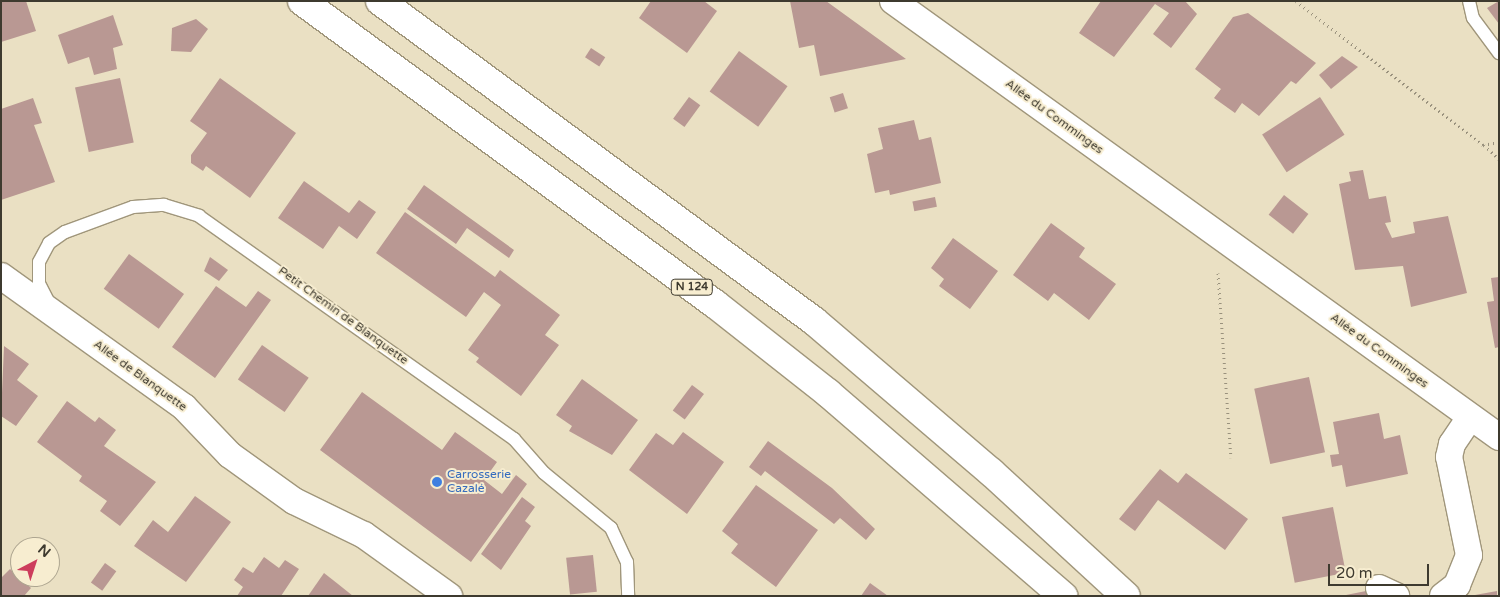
<!DOCTYPE html>
<html>
<head>
<meta charset="utf-8">
<style>
	body { margin:0 }
	#map { position:relative; width:1500px; height:597px; overflow:hidden; background:#eae0c3; font-family:"Varela Round",sans-serif }
	div>[style] { position:absolute }
	[style*='--x'] { left:calc(var(--x)*1px); top:calc(var(--y)*1px); width:calc(var(--w)*1px); rotate:calc(var(--a)*1deg) }
	.building>* { inset:0; background:#b99893; transform-origin:0 0 }
	.path>* { height:3px; margin-top:-1.5px; transform-origin:0; background:repeating-linear-gradient(90deg,#99917d 0 1px,transparent 0 5px) }
	.roads { filter:drop-shadow(1px 0 #a0967b) drop-shadow(-1px 0 #a0967b) drop-shadow(0 1px #a0967b) drop-shadow(0 -1px #a0967b) }
	.lane>* { height:12px; margin:-6px; padding:0 6px; transform-origin:6px; border-radius:6px; background:#fff }
	.street>* { height:26px; margin:-13px; padding:0 13px; transform-origin:13px; border-radius:13px; background:#fff }
	.highway>* { height:28px; margin:-14px; padding:0 14px; transform-origin:14px; border-radius:14px; background:#fff }
	.dots>* { width:14px; height:14px; translate:-50% -50%; box-sizing:border-box; border:2px solid #f7edd0; border-radius:50% }
	span { translate:-50% -50%; white-space:nowrap; text-align:center; line-height:1.15; -webkit-text-stroke:4px #f7edd0; paint-order:stroke }
	.shield-label span { padding:1px 4px; background:#f7edd0; border:1px solid; border-radius:4px; -webkit-text-stroke-width:0 }
	.shield-label { font-size:11px; color:#3e3a2f; font-weight:700 }
	.street-label { font-size:12px; color:#3e3a2f }
	.shop-label { font-size:12px; color:#366cbe }
	.left { translate:0 -50%; text-align:left }
	.frame { position:absolute; inset:0; border:2px solid #3e3a2f; pointer-events:none }
	.north { position:absolute; left:10px; top:537px; width:50px; height:50px; box-sizing:border-box; background:#f7edd0; border:1px solid #ada590; border-radius:50%; rotate:40deg; font-size:14px; font-weight:700; line-height:20px; text-align:center; color:#3e3a2f }
	.north::after { content:''; display:block; margin:auto; width:18px; height:22px; background:#cd3d5c; clip-path:polygon(50% 0,100% 100%,50% 72%,0 100%) }
	.scale { position:absolute; left:1328px; top:564px; width:101px; height:22px; box-sizing:border-box; border:2px solid #3e3a2f; border-top:0; padding-left:6px; font-size:15px; line-height:18px; white-space:nowrap; color:#3e3a2f; -webkit-text-stroke:4px #f7edd0; paint-order:stroke }
</style>
</head>
<body>
<div id="map">
	<div class="building">
		<div style="clip-path:polygon(1px 1px,26px 1px,36px 31px,1px 42px)"></div>
		<div style="clip-path:polygon(651px 1px,704px 1px,717px 11px,687px 53px,639px 18px)"></div>
		<div style="clip-path:polygon(790px 1px,826px 1px,906px 59px,820px 76px,814px 45px,799px 48px)"></div>
		<div style="clip-path:polygon(1101px 1px,1185px 1px,1197px 14px,1171px 48px,1153px 34px,1169px 13px,1155px 4px,1114px 57px,1079px 33px)"></div>
		<div style="clip-path:polygon(1499px 1px,1499px 24px,1487px 8px)"></div>
		<div style="clip-path:polygon(1248px 13px,1316px 63px,1296px 84px,1291px 81px,1259px 116px,1242px 103px,1235px 113px,1214px 98px,1221px 89px,1195px 69px,1233px 17px)"></div>
		<div style="clip-path:polygon(113px 15px,123px 45px,113px 48px,117px 69px,94px 75px,89px 57px,68px 64px,58px 35px)"></div>
		<div style="clip-path:polygon(196px 19px,208px 29px,191px 52px,171px 51px,172px 28px)"></div>
		<div style="left:591px;top:48px;width:17px;height:11px;rotate:33deg"></div>
		<div style="left:739px;top:51px;width:60px;height:50px;rotate:36deg"></div>
		<div style="clip-path:polygon(1342px 56px,1358px 67px,1331px 89px,1319px 75px)"></div>
		<div style="left:120px;top:78px;width:66px;height:46px;rotate:78deg"></div>
		<div style="clip-path:polygon(220px 78px,296px 133px,250px 198px,206px 166px,203px 171px,191px 163px,191px 155px,207px 133px,190px 121px)"></div>
		<div style="left:843px;top:93px;width:16px;height:14px;rotate:72deg"></div>
		<div style="left:689px;top:97px;width:14px;height:27px;rotate:36deg"></div>
		<div style="left:1320px;top:97px;width:45px;height:69px;rotate:57deg"></div>
		<div style="clip-path:polygon(33px 98px,42px 123px,34px 125px,55px 182px,1px 200px,1px 109px)"></div>
		<div style="clip-path:polygon(914px 120px,919px 140px,931px 137px,941px 183px,890px 195px,889px 190px,875px 193px,867px 154px,883px 149px,878px 128px)"></div>
		<div style="clip-path:polygon(1363px 170px,1369px 199px,1386px 196px,1391px 222px,1385px 223px,1392px 238px,1415px 233px,1413px 222px,1448px 216px,1467px 293px,1411px 307px,1403px 266px,1355px 270px,1339px 184px,1351px 181px,1349px 172px)"></div>
		<div style="clip-path:polygon(304px 181px,349px 213px,359px 200px,376px 212px,357px 239px,339px 226px,323px 249px,278px 218px)"></div>
		<div style="clip-path:polygon(424px 185px,514px 250px,509px 258px,467px 228px,456px 244px,407px 209px)"></div>
		<div style="left:1284px;top:195px;width:31px;height:25px;rotate:38deg"></div>
		<div style="left:935px;top:197px;width:10px;height:23px;rotate:79deg"></div>
		<div style="clip-path:polygon(405px 212px,495px 277px,500px 270px,560px 315px,545px 335px,559px 345px,521px 396px,476px 362px,479px 358px,468px 350px,501px 305px,484px 292px,466px 317px,376px 253px)"></div>
		<div style="clip-path:polygon(1051px 223px,1085px 248px,1079px 257px,1116px 284px,1089px 320px,1054px 293px,1048px 301px,1013px 275px)"></div>
		<div style="clip-path:polygon(953px 238px,998px 271px,970px 309px,939px 286px,944px 279px,931px 268px)"></div>
		<div style="left:129px;top:254px;width:68px;height:43px;rotate:36deg"></div>
		<div style="clip-path:polygon(210px 257px,228px 270px,219px 281px,204px 271px)"></div>
		<div style="clip-path:polygon(1499px 277px,1499px 347px,1495px 348px,1487px 302px,1494px 301px,1491px 278px)"></div>
		<div style="clip-path:polygon(216px 286px,246px 307px,258px 291px,271px 300px,215px 378px,172px 347px)"></div>
		<div style="left:262px;top:345px;width:57px;height:42px;rotate:35deg"></div>
		<div style="clip-path:polygon(4px 346px,29px 364px,17px 380px,38px 396px,16px 426px,1px 416px)"></div>
		<div style="left:1309px;top:377px;width:77px;height:56px;rotate:78deg"></div>
		<div style="clip-path:polygon(582px 379px,638px 420px,612px 455px,569px 431px,572px 426px,556px 415px)"></div>
		<div style="left:692px;top:385px;width:15px;height:32px;rotate:37deg"></div>
		<div style="clip-path:polygon(362px 392px,442px 450px,455px 432px,497px 462px,484px 480px,502px 494px,516px 475px,527px 484px,471px 562px,320px 450px)"></div>
		<div style="clip-path:polygon(67px 401px,95px 422px,99px 417px,116px 430px,104px 446px,156px 482px,120px 526px,100px 511px,107px 501px,79px 481px,82px 476px,37px 442px)"></div>
		<div style="clip-path:polygon(1379px 413px,1384px 439px,1400px 435px,1408px 474px,1346px 487px,1342px 465px,1332px 467px,1330px 455px,1339px 454px,1333px 422px)"></div>
		<div style="clip-path:polygon(683px 432px,724px 462px,687px 514px,629px 470px,656px 433px,673px 445px)"></div>
		<div style="clip-path:polygon(768px 441px,832px 488px,875px 529px,866px 540px,840px 518px,834px 524px,765px 471px,761px 476px,749px 467px)"></div>
		<div style="clip-path:polygon(1160px 469px,1178px 483px,1186px 473px,1248px 519px,1225px 550px,1158px 500px,1135px 531px,1119px 519px)"></div>
		<div style="clip-path:polygon(756px 485px,818px 530px,776px 587px,731px 553px,738px 544px,722px 531px)"></div>
		<div style="clip-path:polygon(195px 496px,231px 522px,186px 582px,134px 546px,153px 520px,168px 532px)"></div>
		<div style="clip-path:polygon(522px 497px,535px 507px,525px 521px,531px 526px,501px 570px,481px 554px)"></div>
		<div style="left:1333px;top:507px;width:67px;height:52px;rotate:79deg"></div>
		<div style="left:593px;top:555px;width:37px;height:27px;rotate:84deg"></div>
		<div style="clip-path:polygon(264px 557px,279px 568px,285px 560px,299px 569px,281px 596px,237px 596px,243px 587px,234px 580px,243px 567px,253px 573px)"></div>
		<div style="left:105px;top:563px;width:14px;height:24px;rotate:36deg"></div>
		<div style="clip-path:polygon(10px 569px,31px 588px,24px 596px,1px 596px,1px 578px)"></div>
		<div style="clip-path:polygon(324px 573px,338px 584px,353px 596px,308px 596px)"></div>
		<div style="clip-path:polygon(870px 583px,888px 596px,861px 596px)"></div>
		<div style="clip-path:polygon(1366px 591px,1367px 596px,1346px 596px,1346px 595px)"></div>
		<div style="clip-path:polygon(1497px 591px,1497px 596px,1475px 596px,1475px 595px)"></div>
	</div>
	<div class="path">
		<div style="--x:1296;--y:1;--w:236;--a:37.6"></div>
		<div style="--x:1483;--y:145;--w:16;--a:-11"></div>
		<div style="--x:1484;--y:145;--w:21;--a:43"></div>
		<div style="--x:1218;--y:273;--w:185;--a:86"></div>
	</div>
	<div class="roads">
		<div class="lane">
			<div style="--x:1469;--y:1;--w:17;--a:77"></div>
			<div style="--x:1473;--y:18;--w:44;--a:53.4"></div>
			<div style="--x:49;--y:303;--w:22;--a:-117"></div>
			<div style="--x:39;--y:283;--w:21;--a:-90"></div>
			<div style="--x:39;--y:262;--w:21;--a:-62"></div>
			<div style="--x:49;--y:243;--w:19;--a:-35"></div>
			<div style="--x:65;--y:232;--w:72;--a:-20.2"></div>
			<div style="--x:133;--y:207;--w:31;--a:-4"></div>
			<div style="--x:164;--y:205;--w:37;--a:17"></div>
			<div style="--x:199;--y:216;--w:386;--a:35.3"></div>
			<div style="--x:514;--y:439;--w:45;--a:48.6"></div>
			<div style="--x:544;--y:473;--w:87;--a:39.4"></div>
			<div style="--x:611;--y:528;--w:38;--a:65"></div>
			<div style="--x:627;--y:562;--w:34;--a:88"></div>
		</div>
		<div class="street">
			<div style="--x:893;--y:1;--w:747;--a:35.73"></div>
			<div style="--x:1;--y:276;--w:225;--a:35.6"></div>
			<div style="--x:184;--y:407;--w:66;--a:46.2"></div>
			<div style="--x:230;--y:455;--w:79;--a:35.7"></div>
			<div style="--x:294;--y:501;--w:78;--a:25.9"></div>
			<div style="--x:364;--y:535;--w:105;--a:35.7"></div>
			<div style="--x:1379;--y:588;--w:19;--a:25"></div>
			<div style="--x:1443;--y:596;--w:18;--a:-38"></div>
			<div style="--x:1457;--y:585;--w:32;--a:-68"></div>
			<div style="--x:1469;--y:555;--w:100;--a:-101.5"></div>
			<div style="--x:1449;--y:457;--w:13;--a:-77"></div>
			<div style="--x:1452;--y:444;--w:32;--a:-56"></div>
		</div>
		<div class="highway">
			<div style="--x:302;--y:1;--w:512;--a:36.27"></div>
			<div style="--x:715;--y:304;--w:144;--a:38.2"></div>
			<div style="--x:828;--y:393;--w:311;--a:40.8"></div>
			<div style="--x:380;--y:1;--w:539;--a:36.4"></div>
			<div style="--x:814;--y:321;--w:233;--a:40.5"></div>
			<div style="--x:991;--y:472;--w:183;--a:42.6"></div>
		</div>
	</div>
	<div class="dots">
		<div style="left:437px;top:482px;background:#3f7fe0"></div>
	</div>
	<div class="shield-label">
		<span style="left:692px;top:287px">N 124</span>
	</div>
	<div class="street-label">
		<span style="left:1054px;top:117px;rotate:36deg">Allée du Comminges</span>
		<span style="left:343px;top:316px;rotate:36deg">Petit Chemin de Blanquette</span>
		<span style="left:1379px;top:351px;rotate:36deg">Allée du Comminges</span>
		<span style="left:140px;top:376px;rotate:36deg">Allée de Blanquette</span>
	</div>
	<div class="shop-label">
		<span class="left" style="left:447px;top:482px">Carrosserie<br>Cazalé</span>
	</div>
	<div class="frame"></div>
	<div class="north">N</div>
	<div class="scale">20 m</div>
</div>
</body>
</html>
